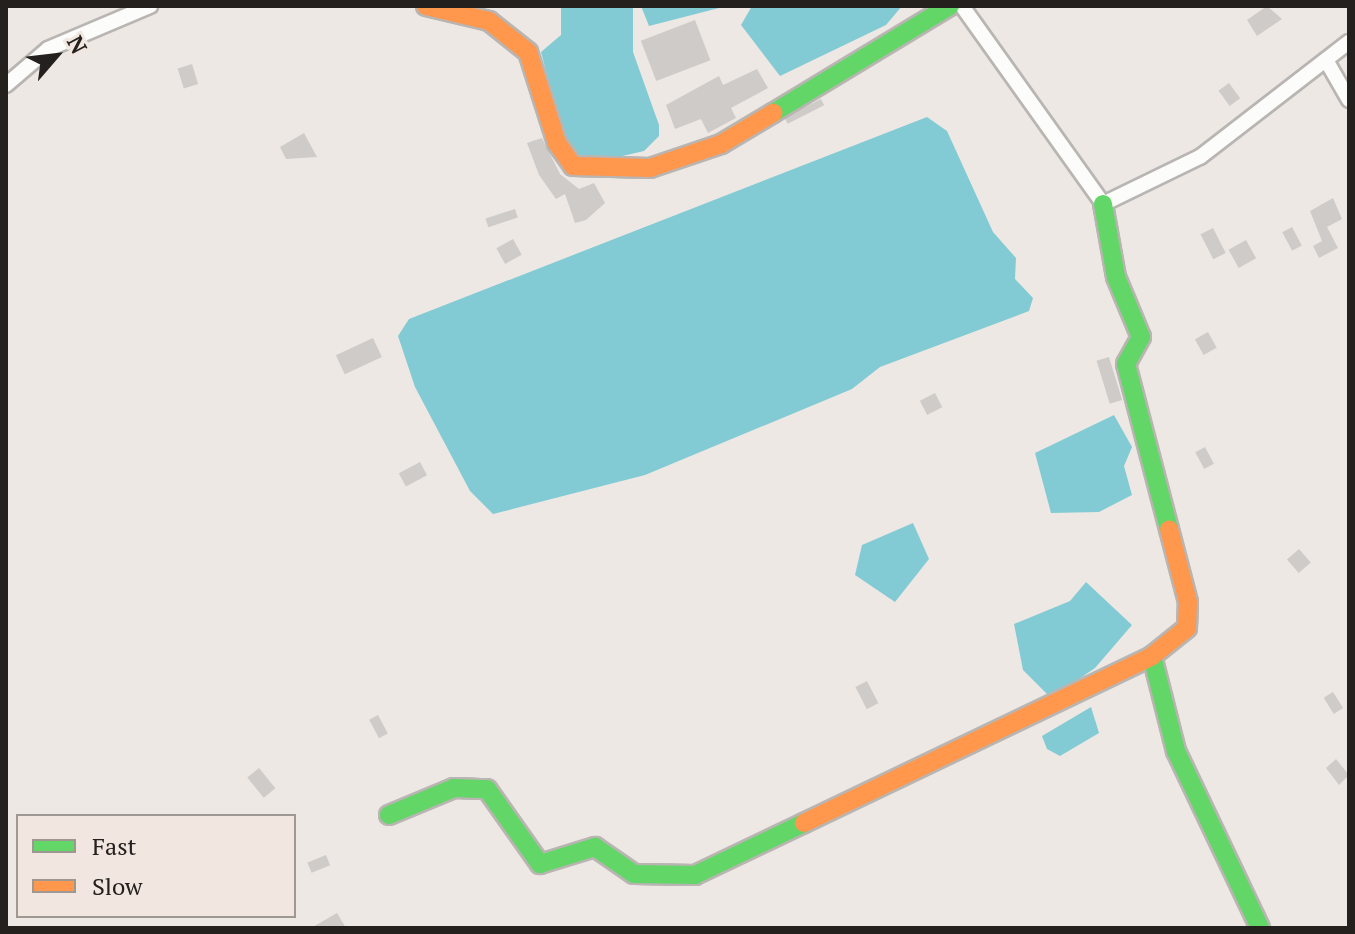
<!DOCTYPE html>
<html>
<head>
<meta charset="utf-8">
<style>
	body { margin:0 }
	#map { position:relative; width:1355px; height:934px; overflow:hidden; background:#ede8e4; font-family:"PT Serif",serif }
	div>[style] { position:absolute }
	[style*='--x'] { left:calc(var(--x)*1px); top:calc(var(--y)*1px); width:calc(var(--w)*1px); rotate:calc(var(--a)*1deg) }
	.water>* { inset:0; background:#83cbd4 }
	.building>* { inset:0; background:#cfcbc8; transform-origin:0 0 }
	.roads { filter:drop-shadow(2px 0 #b9b5b2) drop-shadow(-2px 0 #b9b5b2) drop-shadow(0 2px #b9b5b2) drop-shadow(0 -2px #b9b5b2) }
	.street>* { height:14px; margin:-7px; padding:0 7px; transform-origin:7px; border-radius:7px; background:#fcfcfb }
	.fast>* { height:18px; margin:-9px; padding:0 9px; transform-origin:9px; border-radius:9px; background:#63d668 }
	.slow>* { height:18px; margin:-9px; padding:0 9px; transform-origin:9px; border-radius:9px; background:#ff974d }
	span { translate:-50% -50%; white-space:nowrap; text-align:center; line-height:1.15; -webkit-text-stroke:6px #f1e7e0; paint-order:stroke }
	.frame { position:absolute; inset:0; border:8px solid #24201e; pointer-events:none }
	.legend { position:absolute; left:16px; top:814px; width:280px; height:104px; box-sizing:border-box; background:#f1e7e0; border:2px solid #9f9792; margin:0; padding:10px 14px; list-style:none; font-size:24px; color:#24201e }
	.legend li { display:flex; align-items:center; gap:16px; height:40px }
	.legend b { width:40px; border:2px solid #9f9792 }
	.north { position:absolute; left:16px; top:16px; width:80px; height:80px; -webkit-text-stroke:6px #f1e7e0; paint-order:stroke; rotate:62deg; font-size:22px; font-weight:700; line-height:32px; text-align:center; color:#24201e }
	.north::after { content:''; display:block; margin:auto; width:28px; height:36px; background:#24201e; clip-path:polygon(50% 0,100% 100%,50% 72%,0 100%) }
</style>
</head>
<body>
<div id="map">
	<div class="water">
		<div style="clip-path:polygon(561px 6px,633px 6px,633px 52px,659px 125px,659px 136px,644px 151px,601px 161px,567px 152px,541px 52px,561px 35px)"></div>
		<div style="clip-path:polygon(641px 6px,723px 6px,723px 7px,649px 26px)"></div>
		<div style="clip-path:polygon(752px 6px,902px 6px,886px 25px,780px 76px,741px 25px)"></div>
		<div style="clip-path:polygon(927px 117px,947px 131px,993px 232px,1016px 258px,1015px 279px,1033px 298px,1029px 311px,880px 367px,852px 389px,645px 475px,493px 514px,470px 491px,415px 387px,398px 336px,409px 319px)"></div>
		<div style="clip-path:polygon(1114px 415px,1132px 447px,1124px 466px,1132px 495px,1099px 512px,1051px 513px,1035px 453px)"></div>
		<div style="clip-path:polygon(913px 523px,929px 559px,895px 602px,855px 575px,862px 545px)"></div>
		<div style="clip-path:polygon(1086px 582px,1132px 625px,1095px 668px,1051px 698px,1023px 670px,1014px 624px,1070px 601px)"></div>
		<div style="clip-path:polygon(1091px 707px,1099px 733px,1060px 756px,1047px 749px,1042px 736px)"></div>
	</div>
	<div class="building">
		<div style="clip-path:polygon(1267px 6px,1282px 19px,1257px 36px,1247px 20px)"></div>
		<div style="left:695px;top:20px;width:43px;height:58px;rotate:69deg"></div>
		<div style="left:192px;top:64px;width:21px;height:15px;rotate:73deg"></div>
		<div style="clip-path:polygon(757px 69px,768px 88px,731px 108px,736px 118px,708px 133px,701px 119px,675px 129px,666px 105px,719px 76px,723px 85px)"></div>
		<div style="left:1229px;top:83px;width:19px;height:13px;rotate:54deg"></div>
		<div style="left:821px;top:99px;width:7px;height:41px;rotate:63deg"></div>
		<div style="clip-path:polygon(304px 133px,317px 157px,286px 159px,280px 147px)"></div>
		<div style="clip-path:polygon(542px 138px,560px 174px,579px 189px,594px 183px,605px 203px,586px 220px,575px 223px,565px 194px,556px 199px,539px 175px,527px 143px)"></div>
		<div style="clip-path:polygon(1333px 198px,1342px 219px,1327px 227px,1338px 248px,1319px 258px,1313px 246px,1322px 241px,1310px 211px)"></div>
		<div style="left:515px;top:209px;width:9px;height:31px;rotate:72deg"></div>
		<div style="left:1292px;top:227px;width:21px;height:11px;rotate:62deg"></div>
		<div style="left:1213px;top:228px;width:28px;height:14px;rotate:63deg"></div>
		<div style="left:513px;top:239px;width:18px;height:19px;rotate:61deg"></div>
		<div style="left:1246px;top:240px;width:21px;height:20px;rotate:61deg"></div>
		<div style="left:1208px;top:332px;width:18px;height:15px;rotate:61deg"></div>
		<div style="left:373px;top:338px;width:21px;height:41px;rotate:65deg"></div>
		<div style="left:1109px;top:357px;width:45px;height:13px;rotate:73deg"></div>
		<div style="left:935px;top:393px;width:16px;height:17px;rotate:63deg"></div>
		<div style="left:1205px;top:447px;width:19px;height:11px;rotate:62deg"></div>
		<div style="left:420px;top:462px;width:15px;height:24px;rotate:62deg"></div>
		<div style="left:1299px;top:549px;width:18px;height:16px;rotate:49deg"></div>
		<div style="left:867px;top:681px;width:25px;height:13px;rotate:63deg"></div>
		<div style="left:1333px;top:692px;width:19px;height:11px;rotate:58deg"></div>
		<div style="left:378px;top:715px;width:21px;height:10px;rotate:62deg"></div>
		<div style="clip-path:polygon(1336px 759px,1349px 775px,1339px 785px,1326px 768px)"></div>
		<div style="left:259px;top:768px;width:26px;height:15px;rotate:51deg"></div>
		<div style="left:326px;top:855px;width:11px;height:20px;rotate:68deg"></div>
		<div style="clip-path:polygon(337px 913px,346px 928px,311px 928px)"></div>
	</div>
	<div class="roads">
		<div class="street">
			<div style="--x:962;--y:6;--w:243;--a:54.5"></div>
			<div style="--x:1103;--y:204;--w:108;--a:-25.9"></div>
			<div style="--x:1200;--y:157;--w:188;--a:-37.7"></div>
			<div style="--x:1326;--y:60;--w:46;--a:60.1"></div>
			<div style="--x:6;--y:85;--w:55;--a:-40.6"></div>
			<div style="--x:48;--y:49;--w:111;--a:-22.9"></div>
		</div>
		<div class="fast">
			<div style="--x:773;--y:113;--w:207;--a:-31.2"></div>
			<div style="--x:1103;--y:204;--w:74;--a:79.9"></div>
			<div style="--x:1116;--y:277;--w:65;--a:67.4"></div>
			<div style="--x:1141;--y:337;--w:31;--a:119"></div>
			<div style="--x:1126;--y:364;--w:171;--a:75.4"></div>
			<div style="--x:1152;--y:656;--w:98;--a:75.8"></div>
			<div style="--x:1176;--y:751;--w:196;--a:64.6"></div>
			<div style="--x:389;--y:815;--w:70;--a:-22.6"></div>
			<div style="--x:454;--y:788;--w:33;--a:2"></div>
			<div style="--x:487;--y:789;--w:92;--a:54.8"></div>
			<div style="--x:540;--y:864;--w:58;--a:-17.2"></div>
			<div style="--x:595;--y:847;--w:47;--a:34.7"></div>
			<div style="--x:634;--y:874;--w:61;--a:0.9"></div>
			<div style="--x:695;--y:875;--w:121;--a:-25.5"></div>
		</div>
		<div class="slow">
			<div style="--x:426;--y:6;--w:65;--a:13.4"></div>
			<div style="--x:489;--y:21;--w:50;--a:38.5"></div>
			<div style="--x:528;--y:52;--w:96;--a:72.3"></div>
			<div style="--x:557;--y:143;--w:28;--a:55"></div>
			<div style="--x:573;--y:166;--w:77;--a:1.5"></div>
			<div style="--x:650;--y:168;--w:75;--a:-18.7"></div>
			<div style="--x:721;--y:144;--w:61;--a:-30.8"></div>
			<div style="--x:804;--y:823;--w:386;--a:-25.6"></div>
			<div style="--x:1152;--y:656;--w:45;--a:-38.7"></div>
			<div style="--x:1187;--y:628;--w:26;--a:-88"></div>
			<div style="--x:1188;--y:602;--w:75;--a:-104.6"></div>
		</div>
	</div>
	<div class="frame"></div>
	<ul class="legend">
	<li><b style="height:10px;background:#63d668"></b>Fast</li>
	<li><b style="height:10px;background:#ff974d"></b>Slow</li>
	</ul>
	<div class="north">N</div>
</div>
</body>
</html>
